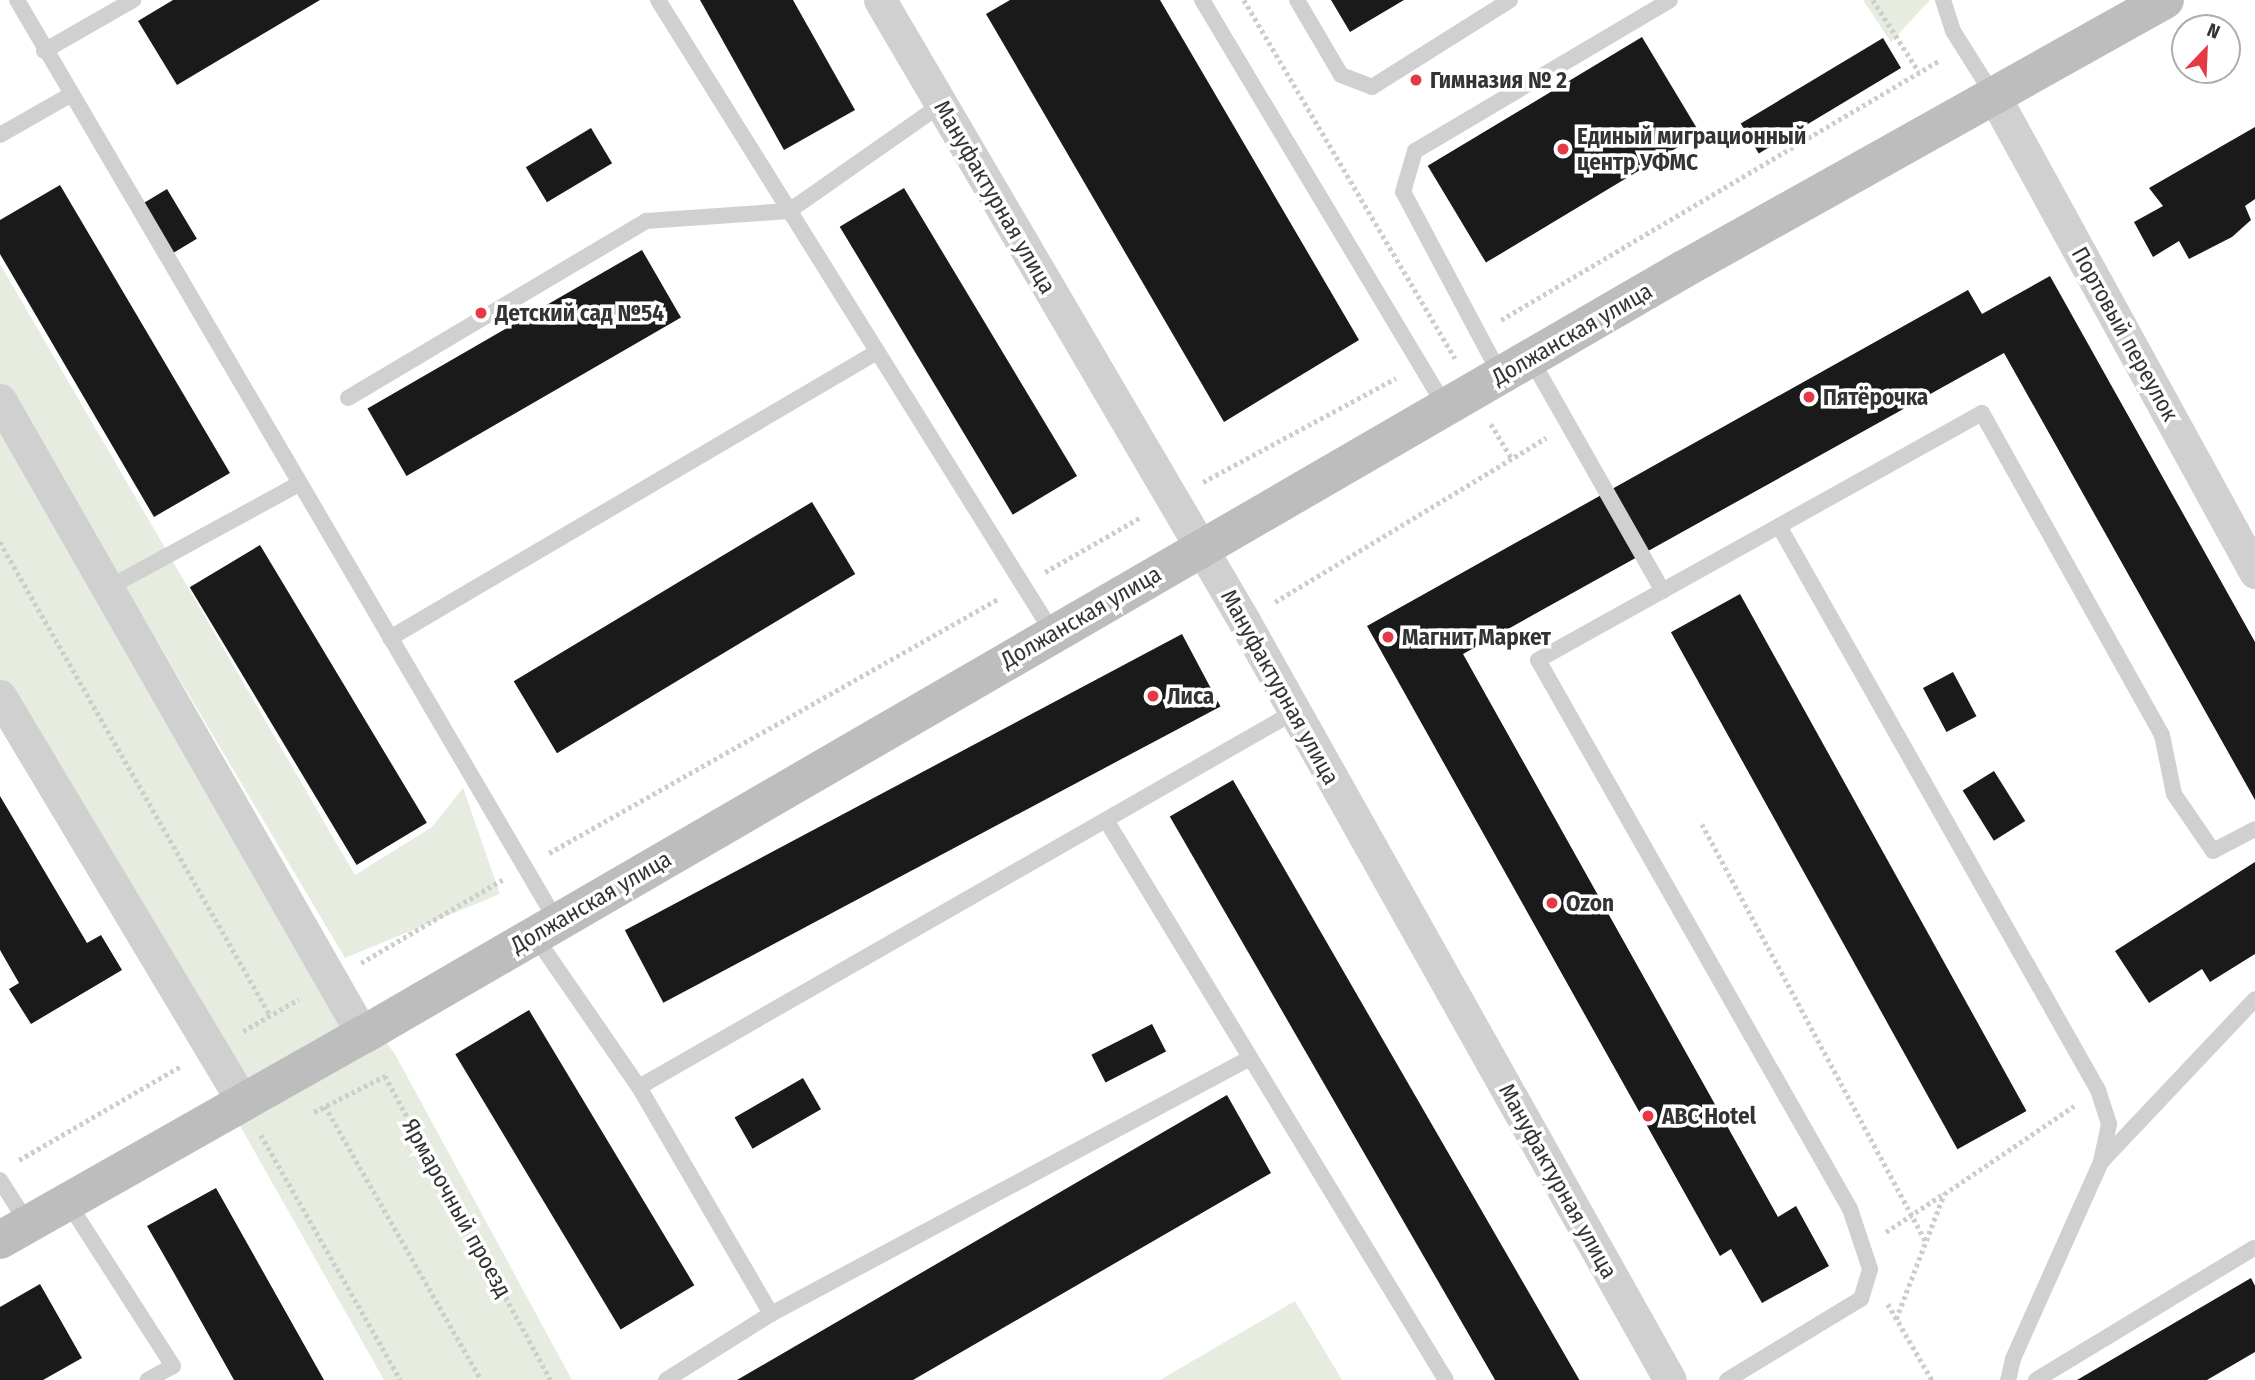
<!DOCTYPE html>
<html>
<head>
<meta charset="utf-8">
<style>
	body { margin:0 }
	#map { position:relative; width:2255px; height:1380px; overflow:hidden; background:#fff; font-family:"Fira Sans Condensed",sans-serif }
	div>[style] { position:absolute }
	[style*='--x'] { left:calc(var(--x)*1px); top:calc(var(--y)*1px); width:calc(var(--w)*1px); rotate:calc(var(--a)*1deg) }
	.green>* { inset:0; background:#e6ecdf }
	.building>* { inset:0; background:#1a1a1a; transform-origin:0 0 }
	.path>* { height:4.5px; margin-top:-2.25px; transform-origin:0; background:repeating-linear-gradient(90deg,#cdcdcd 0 3.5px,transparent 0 7px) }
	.service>* { height:16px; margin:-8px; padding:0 8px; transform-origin:8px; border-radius:8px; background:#d0d0d0 }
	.minor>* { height:33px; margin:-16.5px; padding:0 16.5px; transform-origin:16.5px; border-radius:16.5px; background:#d0d0d0 }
	.secondary>* { height:38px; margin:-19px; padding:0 19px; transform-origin:19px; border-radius:19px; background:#bdbdbd }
	.dots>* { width:19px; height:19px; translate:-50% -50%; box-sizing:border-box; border:4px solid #fff; border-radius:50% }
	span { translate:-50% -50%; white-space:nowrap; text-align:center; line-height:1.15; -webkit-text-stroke:7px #fff; paint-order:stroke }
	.poi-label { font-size:23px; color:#333; font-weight:700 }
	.left { translate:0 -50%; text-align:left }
	.street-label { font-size:23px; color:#333 }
	.north { position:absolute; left:2171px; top:14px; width:70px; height:70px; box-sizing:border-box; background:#fff; border:2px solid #adadad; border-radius:50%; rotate:23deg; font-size:19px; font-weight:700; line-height:28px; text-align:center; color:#333 }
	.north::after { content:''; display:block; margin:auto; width:24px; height:32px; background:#e63946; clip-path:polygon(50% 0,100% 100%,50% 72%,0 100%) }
</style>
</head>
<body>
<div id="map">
	<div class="green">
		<div style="clip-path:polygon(1863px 0,1930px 0,1891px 42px)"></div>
		<div style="clip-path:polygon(0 264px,355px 875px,432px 827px,463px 788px,500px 894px,345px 958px,1px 378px,337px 970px,396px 1056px,572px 1380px,384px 1380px,239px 1124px,0 728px)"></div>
		<div style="clip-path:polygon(1295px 1301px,1342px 1380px,1160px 1380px)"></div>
	</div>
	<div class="building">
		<div style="clip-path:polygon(173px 0,320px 0,177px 85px,138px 21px)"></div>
		<div style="clip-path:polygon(700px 0,793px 0,855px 110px,784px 150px)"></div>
		<div style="clip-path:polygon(1010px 0,1160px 0,1359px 340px,1224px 422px,986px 14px)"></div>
		<div style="clip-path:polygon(1331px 0,1404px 0,1350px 32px)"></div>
		<div style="left:1642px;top:37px;width:113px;height:250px;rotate:59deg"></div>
		<div style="left:1883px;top:38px;width:35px;height:166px;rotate:59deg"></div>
		<div style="clip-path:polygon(2255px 127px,2255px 199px,2245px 206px,2251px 220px,2232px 237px,2189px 259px,2179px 241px,2153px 257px,2134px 222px,2163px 206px,2149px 188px)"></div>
		<div style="left:591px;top:128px;width:41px;height:76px;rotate:59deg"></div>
		<div style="clip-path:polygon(60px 185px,230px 473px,154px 517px,0 254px,0 220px)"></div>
		<div style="left:904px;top:188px;width:336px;height:75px;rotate:59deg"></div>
		<div style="left:167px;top:189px;width:58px;height:30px;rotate:59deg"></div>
		<div style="left:642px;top:250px;width:78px;height:317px;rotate:60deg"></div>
		<div style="clip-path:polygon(2050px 276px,2255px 642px,2255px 800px,2004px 353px,1463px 654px,1778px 1217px,1796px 1206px,1829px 1266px,1762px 1303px,1731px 1249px,1720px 1256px,1367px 626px,1968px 290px,1982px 314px)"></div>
		<div style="left:812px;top:502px;width:84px;height:348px;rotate:59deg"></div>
		<div style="left:260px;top:545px;width:324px;height:82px;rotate:59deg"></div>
		<div style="left:1740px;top:594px;width:591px;height:79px;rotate:61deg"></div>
		<div style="left:1182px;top:634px;width:82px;height:631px;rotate:62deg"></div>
		<div style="left:1953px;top:672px;width:50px;height:34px;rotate:62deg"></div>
		<div style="left:1994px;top:771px;width:59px;height:37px;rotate:58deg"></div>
		<div style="left:1233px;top:780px;width:695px;height:73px;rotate:60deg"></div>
		<div style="clip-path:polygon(0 796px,87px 943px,101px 935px,122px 970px,31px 1024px,9px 989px,19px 983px,0 950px)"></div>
		<div style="clip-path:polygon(2255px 862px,2255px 954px,2210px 982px,2202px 969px,2149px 1003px,2115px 951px)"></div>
		<div style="left:529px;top:1010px;width:321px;height:86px;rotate:59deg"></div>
		<div style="left:1152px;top:1024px;width:31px;height:68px;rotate:63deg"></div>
		<div style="left:803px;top:1078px;width:36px;height:79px;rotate:60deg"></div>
		<div style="clip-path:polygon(1227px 1095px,1271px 1173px,913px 1380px,737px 1380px)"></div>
		<div style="clip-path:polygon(216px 1188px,324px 1380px,234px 1380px,174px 1273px,147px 1226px)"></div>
		<div style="clip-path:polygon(2251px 1278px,2255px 1286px,2255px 1352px,2207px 1380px,2077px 1380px)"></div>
		<div style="clip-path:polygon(40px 1284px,82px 1358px,43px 1380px,0 1380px,0 1307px)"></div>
	</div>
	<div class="path">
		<div style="--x:1244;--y:0;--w:416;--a:59.5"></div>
		<div style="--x:1873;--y:0;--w:85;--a:57.4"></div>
		<div style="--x:1501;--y:320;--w:510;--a:-30.64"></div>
		<div style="--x:1491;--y:424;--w:39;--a:59"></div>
		<div style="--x:1203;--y:482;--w:219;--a:-28.3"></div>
		<div style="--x:0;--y:542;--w:545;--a:60.28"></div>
		<div style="--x:1045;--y:572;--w:111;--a:-29.8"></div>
		<div style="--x:1275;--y:602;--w:317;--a:-31.2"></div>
		<div style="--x:1702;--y:824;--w:473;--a:61.8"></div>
		<div style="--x:549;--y:853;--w:516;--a:-29.5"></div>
		<div style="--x:361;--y:963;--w:164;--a:-30.5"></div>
		<div style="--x:243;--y:1031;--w:64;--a:-29.7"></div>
		<div style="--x:385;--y:1076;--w:346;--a:61.4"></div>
		<div style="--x:325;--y:1106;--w:315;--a:60.3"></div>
		<div style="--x:314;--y:1112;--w:80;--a:-26.9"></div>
		<div style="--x:261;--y:1135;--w:282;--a:60.3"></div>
		<div style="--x:19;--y:1160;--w:187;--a:-30.1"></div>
		<div style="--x:1886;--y:1232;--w:69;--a:-33.7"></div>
		<div style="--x:1888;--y:1304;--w:88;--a:59.9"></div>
		<div style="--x:1896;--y:1319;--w:134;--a:-69"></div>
		<div style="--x:1944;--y:1194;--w:157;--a:-34.1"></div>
	</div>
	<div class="service">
		<div style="--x:17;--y:0;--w:1068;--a:59.64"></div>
		<div style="--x:658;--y:0;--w:746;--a:58.04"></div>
		<div style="--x:1202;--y:0;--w:475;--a:59.1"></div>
		<div style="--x:1297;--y:0;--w:87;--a:59.6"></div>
		<div style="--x:1341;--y:75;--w:33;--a:21"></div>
		<div style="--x:1372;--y:87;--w:163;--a:-32.2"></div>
		<div style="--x:1943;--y:0;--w:33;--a:72"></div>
		<div style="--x:1953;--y:31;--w:77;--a:57.8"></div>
		<div style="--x:44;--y:51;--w:103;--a:-29.8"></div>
		<div style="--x:0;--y:135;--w:81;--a:-29.7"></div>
		<div style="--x:1531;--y:359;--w:267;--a:60.4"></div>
		<div style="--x:1501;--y:376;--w:208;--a:-118"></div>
		<div style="--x:1403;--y:192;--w:43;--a:-73.7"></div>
		<div style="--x:1415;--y:151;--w:296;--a:-30.6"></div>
		<div style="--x:348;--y:398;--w:347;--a:-30.7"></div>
		<div style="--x:646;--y:221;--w:143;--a:-4"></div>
		<div style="--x:789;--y:211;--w:187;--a:-35"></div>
		<div style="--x:1779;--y:526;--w:648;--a:60.51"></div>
		<div style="--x:2098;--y:1090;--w:36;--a:72"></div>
		<div style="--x:2109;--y:1124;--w:39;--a:102"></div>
		<div style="--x:2101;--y:1162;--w:216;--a:114.1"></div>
		<div style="--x:2013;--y:1359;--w:22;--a:103"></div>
		<div style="--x:108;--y:588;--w:217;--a:-28.6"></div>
		<div style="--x:390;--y:638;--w:565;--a:-30.42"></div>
		<div style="--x:1106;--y:820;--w:655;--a:58.74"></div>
		<div style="--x:534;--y:935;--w:185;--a:55.4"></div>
		<div style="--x:639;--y:1087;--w:263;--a:59.8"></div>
		<div style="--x:639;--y:1087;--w:755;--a:-29.79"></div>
		<div style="--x:2101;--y:1162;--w:224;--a:-46.6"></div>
		<div style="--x:0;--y:1180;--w:52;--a:57.5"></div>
		<div style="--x:67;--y:1201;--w:196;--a:57.3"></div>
		<div style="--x:173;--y:1366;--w:29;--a:151"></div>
		<div style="--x:666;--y:1380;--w:124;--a:-32.2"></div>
		<div style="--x:771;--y:1314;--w:543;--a:-28.12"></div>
		<div style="--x:1727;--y:1380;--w:157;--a:-31.2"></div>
		<div style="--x:1861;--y:1299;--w:31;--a:-73"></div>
		<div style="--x:1870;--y:1269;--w:63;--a:-108.4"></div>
		<div style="--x:1850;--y:1209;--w:631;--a:-119.61"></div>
		<div style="--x:1538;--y:660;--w:508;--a:-29.09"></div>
		<div style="--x:1982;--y:413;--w:369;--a:60.8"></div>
		<div style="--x:2162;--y:735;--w:60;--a:78.5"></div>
		<div style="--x:2174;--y:794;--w:69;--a:55.6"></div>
		<div style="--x:2213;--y:851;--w:47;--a:-27.6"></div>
		<div style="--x:2036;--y:1380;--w:255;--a:-31.2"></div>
	</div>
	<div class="minor">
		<div style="--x:880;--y:0;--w:720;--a:59.62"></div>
		<div style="--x:1244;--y:621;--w:870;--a:60.7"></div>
		<div style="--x:1994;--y:96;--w:543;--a:61.26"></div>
		<div style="--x:0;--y:400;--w:731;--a:60.25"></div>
		<div style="--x:0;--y:696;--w:472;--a:59.1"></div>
	</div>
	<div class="secondary">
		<div style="--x:0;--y:1240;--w:417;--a:-29.5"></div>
		<div style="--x:363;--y:1035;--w:1527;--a:-30.11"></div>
		<div style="--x:1684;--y:269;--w:551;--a:-29.22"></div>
	</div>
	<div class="dots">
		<div style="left:1416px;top:80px;background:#e63946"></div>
		<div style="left:1563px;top:149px;background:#e63946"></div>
		<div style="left:481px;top:313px;background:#e63946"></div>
		<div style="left:1809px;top:397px;background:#e63946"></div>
		<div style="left:1388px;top:637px;background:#e63946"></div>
		<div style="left:1153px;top:696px;background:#e63946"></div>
		<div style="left:1552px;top:903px;background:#e63946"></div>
		<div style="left:1648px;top:1116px;background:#e63946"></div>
	</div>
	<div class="poi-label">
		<span class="left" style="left:1430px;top:80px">Гимназия № 2</span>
		<span class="left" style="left:1577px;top:149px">Единый миграционный<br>центр УФМС</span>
		<span class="left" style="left:495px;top:313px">Детский сад №54</span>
		<span class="left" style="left:1823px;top:397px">Пятёрочка</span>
		<span class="left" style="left:1402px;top:637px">Магнит Маркет</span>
		<span class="left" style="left:1167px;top:696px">Лиса</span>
		<span class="left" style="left:1566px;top:903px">Ozon</span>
		<span class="left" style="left:1662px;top:1116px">ABC Hotel</span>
	</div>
	<div class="street-label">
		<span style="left:995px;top:197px;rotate:60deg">Мануфактурная улица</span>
		<span style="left:1572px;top:334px;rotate:-30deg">Должанская улица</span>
		<span style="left:2125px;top:334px;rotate:61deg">Портовый переулок</span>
		<span style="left:1081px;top:617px;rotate:-30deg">Должанская улица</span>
		<span style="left:1280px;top:687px;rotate:61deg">Мануфактурная улица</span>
		<span style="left:591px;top:902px;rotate:-30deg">Должанская улица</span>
		<span style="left:1558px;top:1181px;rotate:61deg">Мануфактурная улица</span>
		<span style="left:457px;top:1208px;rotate:61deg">Ярмарочный проезд</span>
	</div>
	<div class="north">N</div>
</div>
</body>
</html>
